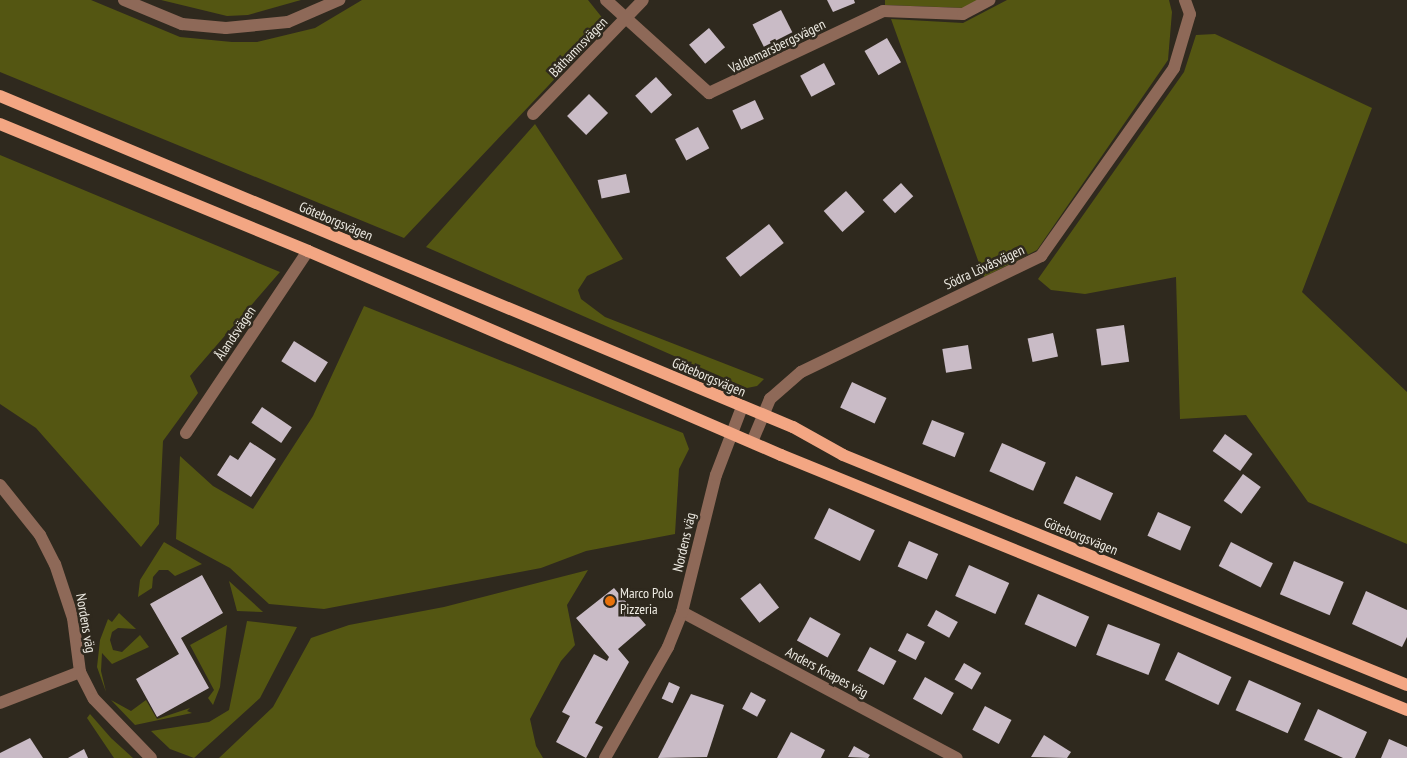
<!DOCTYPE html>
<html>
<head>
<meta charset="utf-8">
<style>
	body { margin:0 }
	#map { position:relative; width:1407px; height:758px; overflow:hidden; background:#2f291e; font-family:"PT Sans Narrow",sans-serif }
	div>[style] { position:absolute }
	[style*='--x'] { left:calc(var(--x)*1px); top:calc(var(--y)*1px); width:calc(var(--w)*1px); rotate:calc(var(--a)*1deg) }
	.green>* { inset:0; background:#545612 }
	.building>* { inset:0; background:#c9bbc6; transform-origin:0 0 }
	.minor>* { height:12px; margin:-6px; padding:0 6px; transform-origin:6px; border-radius:6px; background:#8e6958 }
	.major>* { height:12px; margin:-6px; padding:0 6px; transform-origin:6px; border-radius:6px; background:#f3a683 }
	.dots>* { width:14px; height:14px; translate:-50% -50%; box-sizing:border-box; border:2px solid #2f291e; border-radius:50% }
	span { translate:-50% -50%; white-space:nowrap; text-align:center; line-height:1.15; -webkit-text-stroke:5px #2f291e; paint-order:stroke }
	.street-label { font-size:14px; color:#eeebe3 }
	.poi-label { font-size:14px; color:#eeebe3 }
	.left { translate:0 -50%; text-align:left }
</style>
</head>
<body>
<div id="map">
	<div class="green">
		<div style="clip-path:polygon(0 0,91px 0,180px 37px,232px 42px,257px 42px,315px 28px,362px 0,588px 0,604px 20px,601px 30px,404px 238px,0 72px)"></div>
		<div style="clip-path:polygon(161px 0,301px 0,248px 15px,227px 16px)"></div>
		<div style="clip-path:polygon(885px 0,978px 0,965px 8px,885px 5px)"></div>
		<div style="clip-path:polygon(1007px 0,1169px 0,1172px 12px,1168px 60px,1037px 250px,984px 277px,891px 19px,963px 23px)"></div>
		<div style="clip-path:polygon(1215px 34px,1372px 108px,1302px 292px,1407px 392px,1407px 544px,1308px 502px,1246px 415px,1180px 419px,1176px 277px,1085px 294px,1051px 290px,1038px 279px,1184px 72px,1196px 35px)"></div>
		<div style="clip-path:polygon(535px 124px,623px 259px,587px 276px,578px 290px,581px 299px,605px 317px,764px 379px,757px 386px,747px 388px,426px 247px)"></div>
		<div style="clip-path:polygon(0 155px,280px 272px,190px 376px,198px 393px,163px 441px,159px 524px,141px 547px,36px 428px,0 404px)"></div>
		<div style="clip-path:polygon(364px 306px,683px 433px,689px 449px,679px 469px,675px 534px,586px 551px,541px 568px,324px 609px,269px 604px,230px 568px,176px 539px,180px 456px,213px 486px,253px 509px,313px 416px)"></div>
		<div style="clip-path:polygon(164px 542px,202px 564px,175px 576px,168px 570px,159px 570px,153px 577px,152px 588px,138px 597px,140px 580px)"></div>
		<div style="clip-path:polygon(588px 570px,567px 605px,575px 645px,561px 661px,530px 719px,536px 746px,543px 758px,219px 758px,273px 707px,311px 638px,349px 625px,444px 607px)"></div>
		<div style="clip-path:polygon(229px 581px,263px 612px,237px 611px)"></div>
		<div style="clip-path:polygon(119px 613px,136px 629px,118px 628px,112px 632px,110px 640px,113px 650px,122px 652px,140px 635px,149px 647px,112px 664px,102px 653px,101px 671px,106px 692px,97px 667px,100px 640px,108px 619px,112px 622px)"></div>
		<div style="clip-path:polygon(247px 621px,297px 627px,260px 698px,194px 758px,170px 749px,151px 731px,209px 722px,229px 710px)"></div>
		<div style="clip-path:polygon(227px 625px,220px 687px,213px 705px,208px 698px,214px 690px,190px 645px)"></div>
		<div style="clip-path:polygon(111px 700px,131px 711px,146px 700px,157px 719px,190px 708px,187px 711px,192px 713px,135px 725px)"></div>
		<div style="clip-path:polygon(90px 714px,111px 738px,133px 758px,114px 758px,87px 718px)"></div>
	</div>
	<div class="building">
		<div style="clip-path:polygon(827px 0,854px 0,855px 3px,833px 12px)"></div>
		<div style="left:781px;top:10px;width:25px;height:32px;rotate:63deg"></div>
		<div style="left:709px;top:28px;width:25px;height:26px;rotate:50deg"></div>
		<div style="left:887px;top:38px;width:28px;height:26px;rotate:60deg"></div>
		<div style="left:824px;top:63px;width:24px;height:27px;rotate:62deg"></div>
		<div style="left:656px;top:77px;width:24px;height:28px;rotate:48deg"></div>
		<div style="left:589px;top:94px;width:27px;height:31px;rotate:45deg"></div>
		<div style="left:755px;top:100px;width:21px;height:25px;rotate:65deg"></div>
		<div style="left:698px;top:127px;width:24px;height:26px;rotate:62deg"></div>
		<div style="left:626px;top:174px;width:19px;height:29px;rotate:78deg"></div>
		<div style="left:901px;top:183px;width:18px;height:25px;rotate:47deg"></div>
		<div style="left:846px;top:191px;width:28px;height:30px;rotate:48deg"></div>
		<div style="left:769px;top:224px;width:24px;height:55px;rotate:52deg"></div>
		<div style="left:1124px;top:325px;width:37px;height:28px;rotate:82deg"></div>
		<div style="left:1053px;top:333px;width:24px;height:26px;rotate:78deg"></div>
		<div style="left:294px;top:341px;width:40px;height:24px;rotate:32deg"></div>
		<div style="left:968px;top:345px;width:24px;height:26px;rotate:81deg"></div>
		<div style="left:852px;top:382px;width:38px;height:28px;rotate:25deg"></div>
		<div style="left:262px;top:407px;width:36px;height:19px;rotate:34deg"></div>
		<div style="left:932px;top:420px;width:35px;height:26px;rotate:22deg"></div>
		<div style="left:1225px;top:434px;width:34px;height:21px;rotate:36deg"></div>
		<div style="clip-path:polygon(250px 442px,276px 459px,251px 497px,217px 475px,230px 455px,238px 460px)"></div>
		<div style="left:1002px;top:443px;width:48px;height:31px;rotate:24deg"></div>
		<div style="left:1243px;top:474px;width:22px;height:33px;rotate:36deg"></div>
		<div style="left:1076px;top:476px;width:41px;height:30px;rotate:25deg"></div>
		<div style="left:829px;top:508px;width:51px;height:34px;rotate:26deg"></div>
		<div style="left:1158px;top:512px;width:36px;height:26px;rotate:24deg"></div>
		<div style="left:909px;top:541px;width:32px;height:28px;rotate:24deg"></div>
		<div style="left:1231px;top:542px;width:47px;height:27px;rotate:27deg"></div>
		<div style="left:1294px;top:561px;width:54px;height:36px;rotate:23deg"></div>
		<div style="left:969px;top:565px;width:44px;height:34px;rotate:24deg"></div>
		<div style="clip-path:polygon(202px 575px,223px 613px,181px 638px,209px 688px,157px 717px,136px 679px,179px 654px,150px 604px)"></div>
		<div style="left:760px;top:583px;width:31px;height:25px;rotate:52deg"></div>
		<div style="clip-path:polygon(614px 588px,646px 625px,618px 649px,629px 662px,595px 723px,603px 727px,586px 758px,556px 742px,570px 716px,562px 712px,594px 654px,607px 661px,609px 657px,576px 618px)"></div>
		<div style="clip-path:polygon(1366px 591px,1407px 610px,1407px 637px,1402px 647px,1352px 624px)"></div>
		<div style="left:1038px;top:594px;width:56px;height:33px;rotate:24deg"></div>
		<div style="left:936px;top:610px;width:25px;height:18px;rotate:29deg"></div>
		<div style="left:810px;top:617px;width:35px;height:27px;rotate:29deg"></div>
		<div style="left:1108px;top:624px;width:56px;height:33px;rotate:21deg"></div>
		<div style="left:907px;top:633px;width:20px;height:20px;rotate:27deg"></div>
		<div style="left:870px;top:647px;width:30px;height:27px;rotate:28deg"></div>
		<div style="left:1178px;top:652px;width:59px;height:31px;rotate:25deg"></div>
		<div style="left:964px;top:663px;width:20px;height:19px;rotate:30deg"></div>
		<div style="left:925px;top:677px;width:33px;height:25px;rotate:29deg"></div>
		<div style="left:1249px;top:680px;width:57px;height:33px;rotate:24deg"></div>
		<div style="left:669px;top:682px;width:12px;height:18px;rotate:24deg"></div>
		<div style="left:751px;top:692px;width:17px;height:19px;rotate:28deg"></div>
		<div style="clip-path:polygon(691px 694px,724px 705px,707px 757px,658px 758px)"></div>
		<div style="left:985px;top:706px;width:30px;height:27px;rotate:28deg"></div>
		<div style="clip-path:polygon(1318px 709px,1367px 732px,1355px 758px,1343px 758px,1304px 740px)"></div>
		<div style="clip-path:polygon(791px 732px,825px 750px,821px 758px,777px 758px)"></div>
		<div style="clip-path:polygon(1044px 735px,1071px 752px,1067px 758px,1031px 757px)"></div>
		<div style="clip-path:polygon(30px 738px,43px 758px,0 758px,0 753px)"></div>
		<div style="clip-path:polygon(1389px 739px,1407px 747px,1407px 758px,1381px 758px)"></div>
		<div style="clip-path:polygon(854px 746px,870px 755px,868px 758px,848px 757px)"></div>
		<div style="clip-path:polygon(84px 749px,88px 758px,68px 758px)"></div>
	</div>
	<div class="minor">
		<div style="--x:124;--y:0;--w:63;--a:22.5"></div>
		<div style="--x:182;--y:24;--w:44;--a:5.2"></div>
		<div style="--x:226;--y:28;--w:62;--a:-5.5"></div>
		<div style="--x:288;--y:22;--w:56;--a:-23.3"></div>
		<div style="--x:606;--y:0;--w:139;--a:42.1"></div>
		<div style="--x:709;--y:93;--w:192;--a:-25.2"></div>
		<div style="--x:883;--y:11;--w:80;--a:2.1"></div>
		<div style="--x:963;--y:14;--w:30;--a:-28"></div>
		<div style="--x:533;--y:114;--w:158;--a:-46"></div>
		<div style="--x:186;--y:433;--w:219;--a:-56.2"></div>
		<div style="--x:752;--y:442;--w:47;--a:-67.3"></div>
		<div style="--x:770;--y:399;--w:41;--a:-41.1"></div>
		<div style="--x:801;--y:372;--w:267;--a:-25.8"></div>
		<div style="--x:1041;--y:256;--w:230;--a:-54.7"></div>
		<div style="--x:1174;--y:68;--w:56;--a:-73.5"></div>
		<div style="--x:1190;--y:14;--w:15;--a:-110"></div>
		<div style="--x:0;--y:485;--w:64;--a:51.3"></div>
		<div style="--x:40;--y:535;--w:33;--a:63"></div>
		<div style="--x:55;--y:564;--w:57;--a:71.6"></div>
		<div style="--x:73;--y:618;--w:54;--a:82.6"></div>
		<div style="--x:80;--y:672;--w:30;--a:63"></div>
		<div style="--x:94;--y:699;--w:82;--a:46"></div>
		<div style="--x:682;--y:612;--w:311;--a:28"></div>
		<div style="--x:0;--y:703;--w:86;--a:-21.2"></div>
		<div style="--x:605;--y:758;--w:128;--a:-60.4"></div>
		<div style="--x:668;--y:647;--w:38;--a:-68"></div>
		<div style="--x:682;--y:612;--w:141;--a:-76.1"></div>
		<div style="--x:716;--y:475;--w:73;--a:-69.1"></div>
	</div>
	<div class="major">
		<div style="--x:0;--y:96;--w:859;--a:22.66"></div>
		<div style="--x:793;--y:427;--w:57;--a:29.2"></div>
		<div style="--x:843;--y:455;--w:609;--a:22.19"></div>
		<div style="--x:0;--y:124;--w:333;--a:22.4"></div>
		<div style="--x:308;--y:251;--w:515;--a:23.33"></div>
		<div style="--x:781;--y:455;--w:676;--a:22.16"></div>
	</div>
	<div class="dots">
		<div style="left:610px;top:601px;background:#e8710a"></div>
	</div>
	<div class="street-label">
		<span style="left:777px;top:46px;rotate:-26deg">Valdemarsbergsvägen</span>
		<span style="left:578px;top:47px;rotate:-46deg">Båthamnsvägen</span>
		<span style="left:336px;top:221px;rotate:23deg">Göteborgsvägen</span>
		<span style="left:984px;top:267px;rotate:-25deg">Södra Lövåsvägen</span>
		<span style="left:235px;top:333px;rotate:-56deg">Ålandsvägen</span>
		<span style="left:709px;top:377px;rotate:23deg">Göteborgsvägen</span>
		<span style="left:1081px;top:536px;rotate:22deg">Göteborgsvägen</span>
		<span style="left:684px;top:542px;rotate:-77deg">Nordens väg</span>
		<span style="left:86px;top:623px;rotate:80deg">Nordens väg</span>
		<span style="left:827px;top:672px;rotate:28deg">Anders Knapes väg</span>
	</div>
	<div class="poi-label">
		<span class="left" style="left:620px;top:601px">Marco Polo<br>Pizzeria</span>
	</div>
</div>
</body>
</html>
